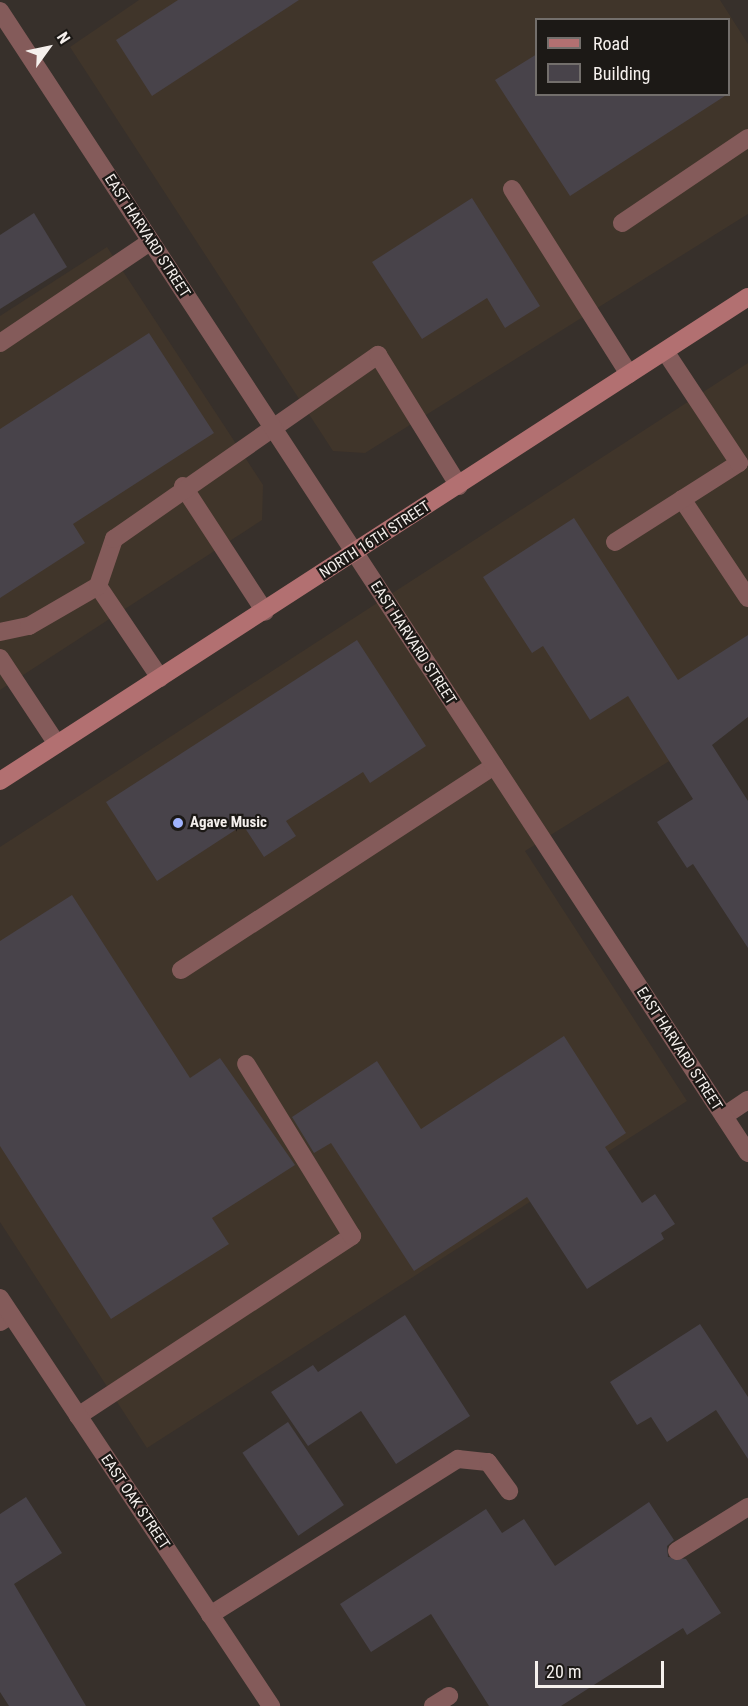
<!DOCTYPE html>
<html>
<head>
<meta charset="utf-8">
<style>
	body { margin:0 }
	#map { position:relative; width:748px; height:1706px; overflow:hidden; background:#37302b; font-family:"Roboto Condensed",sans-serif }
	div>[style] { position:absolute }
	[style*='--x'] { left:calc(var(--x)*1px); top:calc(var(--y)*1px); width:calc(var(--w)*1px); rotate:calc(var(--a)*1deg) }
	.built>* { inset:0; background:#40352a }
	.building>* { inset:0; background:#48434a; transform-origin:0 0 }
	.lane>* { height:18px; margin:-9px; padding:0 9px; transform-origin:9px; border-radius:9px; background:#845b5a }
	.street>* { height:18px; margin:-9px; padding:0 9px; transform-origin:9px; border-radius:9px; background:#845b5a }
	.secondary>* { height:18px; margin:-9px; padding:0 9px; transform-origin:9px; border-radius:9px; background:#b27071 }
	.dots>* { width:16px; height:16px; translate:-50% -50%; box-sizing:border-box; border:3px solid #1c1916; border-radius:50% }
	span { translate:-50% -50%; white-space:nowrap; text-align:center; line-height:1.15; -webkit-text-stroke:4.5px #1c1916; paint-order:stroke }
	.street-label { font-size:15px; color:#f5f0ed }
	.poi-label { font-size:15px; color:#f5f0ed; font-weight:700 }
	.left { translate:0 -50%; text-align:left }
	.legend { position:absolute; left:535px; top:18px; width:195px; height:78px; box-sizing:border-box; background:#1c1916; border:2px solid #736f6c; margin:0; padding:8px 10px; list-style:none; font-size:18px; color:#f5f0ed }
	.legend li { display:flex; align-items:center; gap:12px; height:30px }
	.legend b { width:30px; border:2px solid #736f6c }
	.north { position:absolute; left:18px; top:18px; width:60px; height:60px; -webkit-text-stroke:4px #1c1916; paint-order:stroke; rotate:57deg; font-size:16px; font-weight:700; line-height:24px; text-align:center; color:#f5f0ed }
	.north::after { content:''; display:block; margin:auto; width:21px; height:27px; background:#f5f0ed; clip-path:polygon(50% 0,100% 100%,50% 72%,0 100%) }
	.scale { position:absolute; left:535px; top:1661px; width:129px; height:27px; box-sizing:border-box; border:3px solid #f5f0ed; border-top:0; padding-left:8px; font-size:18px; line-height:21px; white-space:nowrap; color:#f5f0ed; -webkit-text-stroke:4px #1c1916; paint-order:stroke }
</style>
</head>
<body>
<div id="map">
	<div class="built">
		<div style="clip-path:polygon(evenodd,139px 0,720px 0,748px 44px,748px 214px,365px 453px,333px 451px,70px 47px,139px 0,536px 20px,728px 20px,728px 94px,536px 94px,536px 20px)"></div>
		<div style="clip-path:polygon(107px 247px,263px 485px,262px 520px,0 690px,0 316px)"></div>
		<div style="clip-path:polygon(748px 363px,748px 712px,525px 851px,687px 1101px,147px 1448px,0 1222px,0 847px)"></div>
	</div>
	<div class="building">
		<div style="clip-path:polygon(178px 0,299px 0,152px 96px,116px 40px)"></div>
		<div style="clip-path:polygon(537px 54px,537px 94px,728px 94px,570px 196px,495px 80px)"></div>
		<div style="clip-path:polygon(472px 198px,540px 306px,505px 328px,487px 298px,422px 339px,372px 262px)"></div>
		<div style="clip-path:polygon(34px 213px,67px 267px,0 309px,0 235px)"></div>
		<div style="clip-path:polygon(149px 333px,214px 433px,73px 524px,85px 543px,0 598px,0 429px)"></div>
		<div style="clip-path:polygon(574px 518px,678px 680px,748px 635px,748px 717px,712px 745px,748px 801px,748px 948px,693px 864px,687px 868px,657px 822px,693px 799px,628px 696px,590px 720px,543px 646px,532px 653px,483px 577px)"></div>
		<div style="clip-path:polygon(357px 640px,426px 746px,370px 783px,363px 772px,286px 821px,296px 836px,264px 857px,243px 825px,157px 881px,106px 802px)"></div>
		<div style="clip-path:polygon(72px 895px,190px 1078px,220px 1058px,295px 1165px,212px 1218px,229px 1244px,111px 1319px,0 1146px,0 941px)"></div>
		<div style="clip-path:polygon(564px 1036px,626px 1133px,605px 1147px,642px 1203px,655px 1194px,675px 1224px,661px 1233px,664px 1239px,587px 1289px,527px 1197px,414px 1271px,331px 1143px,314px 1153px,292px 1117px,377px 1061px,421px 1129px)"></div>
		<div style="clip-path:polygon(405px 1315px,470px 1416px,396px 1464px,361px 1411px,308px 1446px,271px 1392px,313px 1365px,318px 1372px)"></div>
		<div style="clip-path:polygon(700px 1324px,748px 1397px,748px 1459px,716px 1410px,667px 1442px,651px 1417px,637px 1425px,610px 1382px)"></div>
		<div style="left:288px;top:1422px;width:100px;height:55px;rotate:56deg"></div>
		<div style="clip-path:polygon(26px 1497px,62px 1553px,14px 1584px,86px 1706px,9px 1706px,0 1692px,0 1514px)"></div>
		<div style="clip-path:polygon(649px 1502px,674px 1540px,667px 1546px,668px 1557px,686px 1559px,721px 1613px,687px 1635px,683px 1628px,561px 1706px,489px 1706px,431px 1614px,371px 1652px,340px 1604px,486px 1509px,502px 1533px,524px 1519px,555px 1566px)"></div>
	</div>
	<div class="lane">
		<div style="--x:512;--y:189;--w:219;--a:57.7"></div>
		<div style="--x:622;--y:223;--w:152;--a:-34"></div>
		<div style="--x:0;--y:343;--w:182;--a:-34"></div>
		<div style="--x:183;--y:486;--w:150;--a:56.9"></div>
		<div style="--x:682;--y:499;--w:119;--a:56.3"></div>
		<div style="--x:615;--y:542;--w:147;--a:-32.5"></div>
		<div style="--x:739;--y:463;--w:134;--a:-123.5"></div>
		<div style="--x:98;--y:586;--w:111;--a:56"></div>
		<div style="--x:0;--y:632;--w:30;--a:-12"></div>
		<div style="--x:29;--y:626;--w:80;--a:-30.1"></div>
		<div style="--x:98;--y:586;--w:50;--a:-71.2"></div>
		<div style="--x:114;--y:539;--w:322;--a:-34.9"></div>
		<div style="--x:378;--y:355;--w:154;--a:58.3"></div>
		<div style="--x:0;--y:658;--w:103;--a:56.5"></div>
		<div style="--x:181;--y:970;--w:374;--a:-33.1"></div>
		<div style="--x:724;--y:1116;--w:29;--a:-34"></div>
		<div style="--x:0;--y:1322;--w:13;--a:-32"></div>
		<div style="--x:78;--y:1416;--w:328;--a:-33.3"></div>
		<div style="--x:352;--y:1236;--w:202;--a:-121.6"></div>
		<div style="--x:677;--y:1551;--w:84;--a:-31.8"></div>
		<div style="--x:210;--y:1615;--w:293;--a:-32.2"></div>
		<div style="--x:458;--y:1459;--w:30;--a:6"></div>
		<div style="--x:488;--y:1462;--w:36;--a:54"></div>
		<div style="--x:433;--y:1706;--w:19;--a:-32"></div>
	</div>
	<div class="street">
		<div style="--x:0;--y:11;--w:1365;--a:56.78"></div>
		<div style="--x:0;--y:1298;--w:490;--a:56.4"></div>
	</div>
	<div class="secondary">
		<div style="--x:0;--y:781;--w:891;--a:-32.91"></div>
	</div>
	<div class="dots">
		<div style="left:178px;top:823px;background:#a0b3fd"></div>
	</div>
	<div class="street-label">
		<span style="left:147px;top:236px;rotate:57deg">EAST HARVARD STREET</span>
		<span style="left:375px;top:540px;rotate:-33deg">NORTH 16TH STREET</span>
		<span style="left:413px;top:643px;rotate:57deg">EAST HARVARD STREET</span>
		<span style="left:679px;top:1049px;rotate:57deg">EAST HARVARD STREET</span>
		<span style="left:135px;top:1502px;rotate:56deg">EAST OAK STREET</span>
	</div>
	<div class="poi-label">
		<span class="left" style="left:190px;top:823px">Agave Music</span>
	</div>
	<ul class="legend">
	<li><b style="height:8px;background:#b27071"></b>Road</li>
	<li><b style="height:16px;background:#48434a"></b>Building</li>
	</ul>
	<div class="north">N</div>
	<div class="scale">20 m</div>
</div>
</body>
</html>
